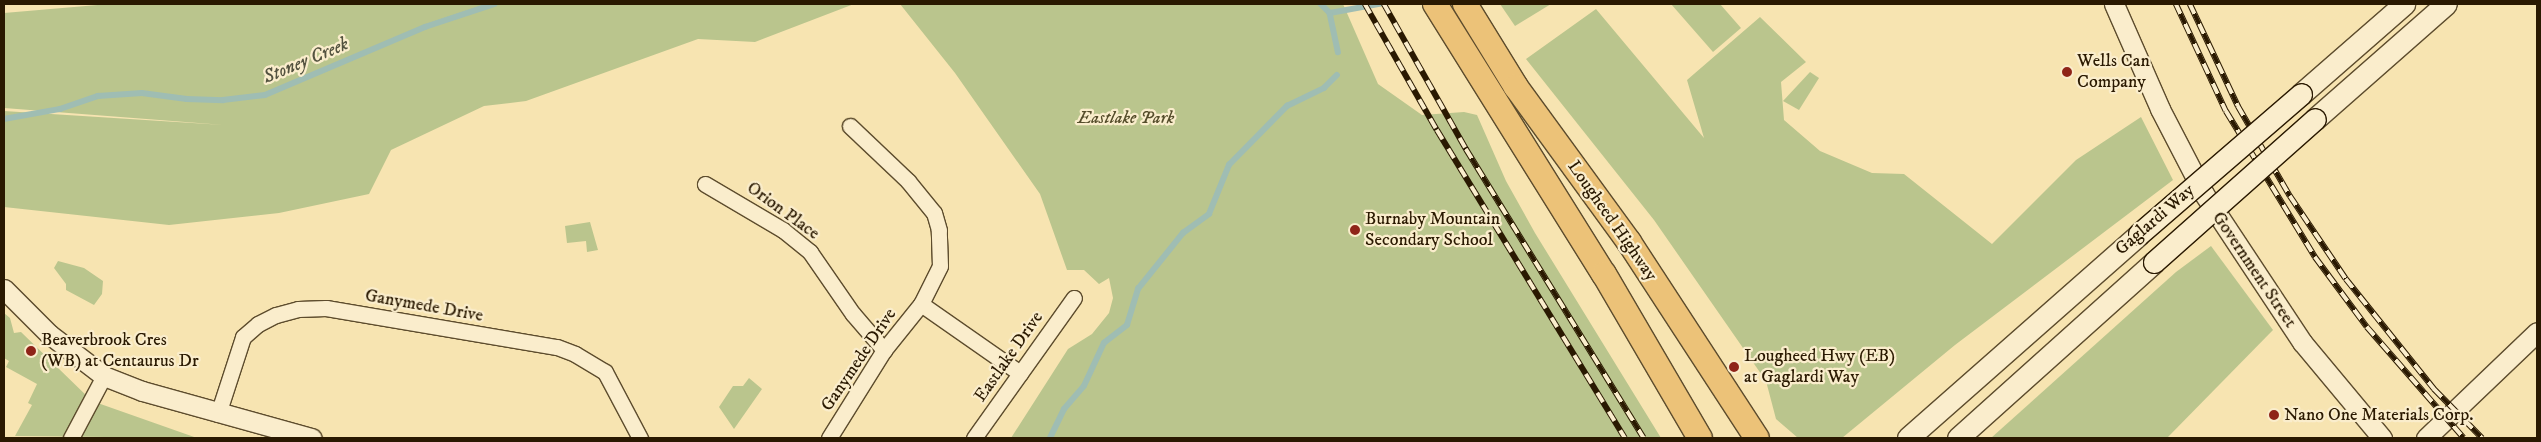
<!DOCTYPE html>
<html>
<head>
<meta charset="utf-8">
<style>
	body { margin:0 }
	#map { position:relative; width:2541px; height:442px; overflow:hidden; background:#f7e4b1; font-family:"IM FELL DW Pica",serif }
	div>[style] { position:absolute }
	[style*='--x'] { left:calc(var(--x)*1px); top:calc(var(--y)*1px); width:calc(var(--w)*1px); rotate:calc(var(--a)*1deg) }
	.green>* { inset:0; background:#bac58d }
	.stream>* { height:5.5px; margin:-2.75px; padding:0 2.75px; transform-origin:2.75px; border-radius:2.75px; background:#9fbdb3 }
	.roads { filter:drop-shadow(1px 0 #5d4c2d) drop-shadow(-1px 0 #5d4c2d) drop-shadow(0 1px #5d4c2d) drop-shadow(0 -1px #5d4c2d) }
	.minor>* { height:15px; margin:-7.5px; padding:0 7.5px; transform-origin:7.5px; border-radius:7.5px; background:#faedcc }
	.tertiary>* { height:19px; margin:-9.5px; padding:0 9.5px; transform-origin:9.5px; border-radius:9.5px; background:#faedcc }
	.secondary>* { height:21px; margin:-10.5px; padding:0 10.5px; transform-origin:10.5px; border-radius:10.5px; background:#faedcc }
	.primary>* { height:24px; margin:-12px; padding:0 12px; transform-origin:12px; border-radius:12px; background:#ecc278 }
	.rail>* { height:5.5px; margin-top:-2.75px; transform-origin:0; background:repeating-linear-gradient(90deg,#faedcc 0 11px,#2a1901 0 22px); box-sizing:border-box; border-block:1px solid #2a1901 }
	.bridges { filter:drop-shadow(1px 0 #2a1901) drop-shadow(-1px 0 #2a1901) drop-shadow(0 1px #2a1901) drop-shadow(0 -1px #2a1901) }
	.secondary-bridge>* { height:21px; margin:-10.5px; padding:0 10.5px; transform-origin:10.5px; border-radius:10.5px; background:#faedcc }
	.dots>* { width:14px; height:14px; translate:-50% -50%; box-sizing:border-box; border:2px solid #faedcc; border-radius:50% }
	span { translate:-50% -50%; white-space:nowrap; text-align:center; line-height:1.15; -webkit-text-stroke:4.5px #faedcc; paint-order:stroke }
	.poi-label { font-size:18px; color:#2a1901 }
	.left { translate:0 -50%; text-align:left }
	.park-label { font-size:18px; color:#554d2b; font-style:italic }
	.street-label { font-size:18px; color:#2a1901 }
	.water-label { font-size:19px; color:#53523f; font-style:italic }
	.frame { position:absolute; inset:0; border:5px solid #2a1901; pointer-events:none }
</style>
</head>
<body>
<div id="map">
	<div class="green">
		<div style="clip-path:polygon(109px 4px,854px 4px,755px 42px,698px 39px,526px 101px,484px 106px,391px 150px,369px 194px,279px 213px,169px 225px,4px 207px,4px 111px,224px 125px,4px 108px,4px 13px)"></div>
		<div style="clip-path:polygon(900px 4px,1343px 4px,1378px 84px,1422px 115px,1464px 112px,1477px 115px,1506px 181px,1535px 233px,1661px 438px,1011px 438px,1068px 349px,1092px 334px,1109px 313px,1113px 298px,1109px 278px,1099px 284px,1084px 270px,1067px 270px,1040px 194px,955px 73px)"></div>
		<div style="clip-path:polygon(1500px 4px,1551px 4px,1515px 26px)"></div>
		<div style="clip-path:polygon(1671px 4px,1720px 4px,1741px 28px,1713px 52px)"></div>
		<div style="clip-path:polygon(1596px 9px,1704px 138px,1687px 80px,1760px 17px,1806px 62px,1781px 82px,1784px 120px,1820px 151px,1872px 173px,1904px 174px,1992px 244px,2076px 160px,2141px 117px,2173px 180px,1955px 345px,1842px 438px,1798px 438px,1776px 419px,1766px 381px,1654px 220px,1526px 59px)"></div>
		<div style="clip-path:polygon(1810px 72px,1819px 78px,1799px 110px,1783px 101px)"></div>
		<div style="clip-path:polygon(590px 222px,598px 250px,587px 252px,586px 241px,567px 243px,565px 226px)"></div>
		<div style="clip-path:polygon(2211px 246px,2273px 330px,2167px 438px,1991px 438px,2176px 272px)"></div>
		<div style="clip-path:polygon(58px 261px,84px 268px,103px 281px,102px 294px,94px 305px,66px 290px,66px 284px,54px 268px)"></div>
		<div style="clip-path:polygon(4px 313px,10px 318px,14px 333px,21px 332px,92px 401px,197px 438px,15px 436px,32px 405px,28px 403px,37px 384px,6px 367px,9px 361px,4px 358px)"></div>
		<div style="clip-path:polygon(749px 378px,762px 389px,734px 429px,719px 407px,733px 386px,743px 386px)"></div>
	</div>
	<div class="stream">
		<div style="--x:1321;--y:4;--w:13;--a:45"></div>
		<div style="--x:1330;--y:13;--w:50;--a:-10.4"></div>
		<div style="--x:1330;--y:13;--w:40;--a:78"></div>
		<div style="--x:4;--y:119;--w:57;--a:-10.1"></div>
		<div style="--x:60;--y:109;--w:40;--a:-18.9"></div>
		<div style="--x:98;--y:96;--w:44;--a:-3.9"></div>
		<div style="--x:142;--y:93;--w:45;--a:7.6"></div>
		<div style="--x:187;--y:99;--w:36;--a:2"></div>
		<div style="--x:223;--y:100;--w:42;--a:-6.8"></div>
		<div style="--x:265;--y:95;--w:174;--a:-23"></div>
		<div style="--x:425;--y:27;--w:73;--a:-18.4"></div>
		<div style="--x:1050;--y:438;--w:32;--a:-64"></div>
		<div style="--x:1064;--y:409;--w:30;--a:-49"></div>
		<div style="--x:1084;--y:386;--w:47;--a:-65.1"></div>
		<div style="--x:1104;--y:343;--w:29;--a:-38"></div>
		<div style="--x:1127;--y:325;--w:38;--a:-73"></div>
		<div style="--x:1138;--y:289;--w:72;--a:-51.2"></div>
		<div style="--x:1183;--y:233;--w:32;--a:-36"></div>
		<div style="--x:1209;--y:214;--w:53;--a:-67.8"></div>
		<div style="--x:1229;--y:165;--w:83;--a:-45.5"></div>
		<div style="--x:1287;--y:106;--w:41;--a:-25.9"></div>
		<div style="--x:1324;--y:88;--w:18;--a:-45"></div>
	</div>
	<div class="roads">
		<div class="minor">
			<div style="--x:705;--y:184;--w:91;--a:30.5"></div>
			<div style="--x:783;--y:230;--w:35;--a:39"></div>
			<div style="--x:810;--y:252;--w:75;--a:55.3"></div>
			<div style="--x:853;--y:314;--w:48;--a:49.3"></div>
			<div style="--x:921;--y:304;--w:121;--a:34.9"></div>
			<div style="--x:218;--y:414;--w:81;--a:-72"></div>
			<div style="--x:243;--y:337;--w:20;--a:-41"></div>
			<div style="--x:258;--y:324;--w:20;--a:-27"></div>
			<div style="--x:276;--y:315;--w:23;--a:-15"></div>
			<div style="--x:298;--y:309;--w:28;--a:-2"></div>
			<div style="--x:326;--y:308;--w:234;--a:9.6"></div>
			<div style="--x:557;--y:347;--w:19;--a:21"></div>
			<div style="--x:575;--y:354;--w:35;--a:31"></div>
			<div style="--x:605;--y:372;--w:75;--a:62.1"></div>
			<div style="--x:71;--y:438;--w:70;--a:-62"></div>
			<div style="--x:829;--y:438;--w:104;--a:-58"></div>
			<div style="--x:884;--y:350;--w:59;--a:-51.2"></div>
			<div style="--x:921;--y:304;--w:42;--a:-63.4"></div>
			<div style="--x:940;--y:266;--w:36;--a:-92"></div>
			<div style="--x:939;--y:230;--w:18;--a:-106"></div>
			<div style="--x:934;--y:213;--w:41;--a:-129.1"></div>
			<div style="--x:908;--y:181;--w:80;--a:-136.5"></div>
			<div style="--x:974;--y:438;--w:172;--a:-54.5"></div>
		</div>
		<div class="tertiary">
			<div style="--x:2114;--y:4;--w:115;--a:66.3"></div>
			<div style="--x:2160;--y:109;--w:96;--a:62.6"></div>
			<div style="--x:2204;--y:194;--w:178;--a:56.5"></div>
			<div style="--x:2302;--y:342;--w:125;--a:50.2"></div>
			<div style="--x:4;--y:289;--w:64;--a:45"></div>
			<div style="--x:49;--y:334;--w:69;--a:37.4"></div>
			<div style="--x:104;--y:376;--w:41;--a:21.5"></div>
			<div style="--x:142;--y:391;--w:176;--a:15.5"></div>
			<div style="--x:2426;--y:438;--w:153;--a:-43.7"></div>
		</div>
		<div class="secondary">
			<div style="--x:2301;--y:94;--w:137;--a:-41.1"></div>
			<div style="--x:2315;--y:119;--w:174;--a:-41.3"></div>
			<div style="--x:1908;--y:438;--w:308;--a:-41.4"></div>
			<div style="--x:1958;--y:438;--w:263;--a:-41.9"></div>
		</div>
		<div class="primary">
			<div style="--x:1435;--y:4;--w:319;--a:58"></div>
			<div style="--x:1604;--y:274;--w:190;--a:59.7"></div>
			<div style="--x:1465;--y:4;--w:97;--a:58.4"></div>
			<div style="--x:1516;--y:87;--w:192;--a:53.9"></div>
			<div style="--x:1629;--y:242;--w:234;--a:56.9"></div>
		</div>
	</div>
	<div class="rail">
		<div style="--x:1365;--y:4;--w:145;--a:60.3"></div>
		<div style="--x:1437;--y:130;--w:361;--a:58.6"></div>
		<div style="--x:1384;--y:4;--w:167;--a:60.5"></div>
		<div style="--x:1466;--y:149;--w:339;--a:58.4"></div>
		<div style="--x:2176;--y:4;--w:118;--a:65"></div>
		<div style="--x:2226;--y:111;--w:171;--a:58.6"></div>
		<div style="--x:2315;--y:257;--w:87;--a:53.4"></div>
		<div style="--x:2367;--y:327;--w:147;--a:48.9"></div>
		<div style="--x:2190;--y:4;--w:113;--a:64.8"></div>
		<div style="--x:2238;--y:106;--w:104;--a:60"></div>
		<div style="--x:2290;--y:196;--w:100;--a:56"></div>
		<div style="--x:2346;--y:279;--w:141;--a:51.3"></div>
		<div style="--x:2434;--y:389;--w:69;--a:45.6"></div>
	</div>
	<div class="bridges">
		<div class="secondary-bridge">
			<div style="--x:2139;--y:234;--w:214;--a:-40.8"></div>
			<div style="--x:2154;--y:262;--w:215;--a:-41.6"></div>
		</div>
	</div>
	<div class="dots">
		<div style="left:2067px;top:72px;background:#8f2418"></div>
		<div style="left:1355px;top:230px;background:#8f2418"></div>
		<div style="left:31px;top:351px;background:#8f2418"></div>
		<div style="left:1734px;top:367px;background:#8f2418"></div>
		<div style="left:2274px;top:415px;background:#8f2418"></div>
	</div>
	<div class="poi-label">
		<span class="left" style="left:2077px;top:72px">Wells Can<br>Company</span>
		<span class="left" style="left:1365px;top:230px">Burnaby Mountain<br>Secondary School</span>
		<span class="left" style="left:41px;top:351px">Beaverbrook Cres<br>(WB) at Centaurus Dr</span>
		<span class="left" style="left:1744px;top:367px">Lougheed Hwy (EB)<br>at Gaglardi Way</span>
		<span class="left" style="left:2284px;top:415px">Nano One Materials Corp.</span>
	</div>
	<div class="park-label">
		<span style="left:1126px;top:118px">Eastlake Park</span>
	</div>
	<div class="street-label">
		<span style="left:783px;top:211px;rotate:36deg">Orion Place</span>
		<span style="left:2155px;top:220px;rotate:-41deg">Gaglardi Way</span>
		<span style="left:1612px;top:221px;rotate:55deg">Lougheed Highway</span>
		<span style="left:2254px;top:270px;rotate:56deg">Government Street</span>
		<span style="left:424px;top:306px;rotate:10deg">Ganymede Drive</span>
		<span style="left:1009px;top:357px;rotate:-55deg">Eastlake Drive</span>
		<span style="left:859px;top:360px;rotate:-56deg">Ganymede Drive</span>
	</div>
	<div class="water-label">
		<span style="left:306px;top:61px;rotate:-23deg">Stoney Creek</span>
	</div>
	<div class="frame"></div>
</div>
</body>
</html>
